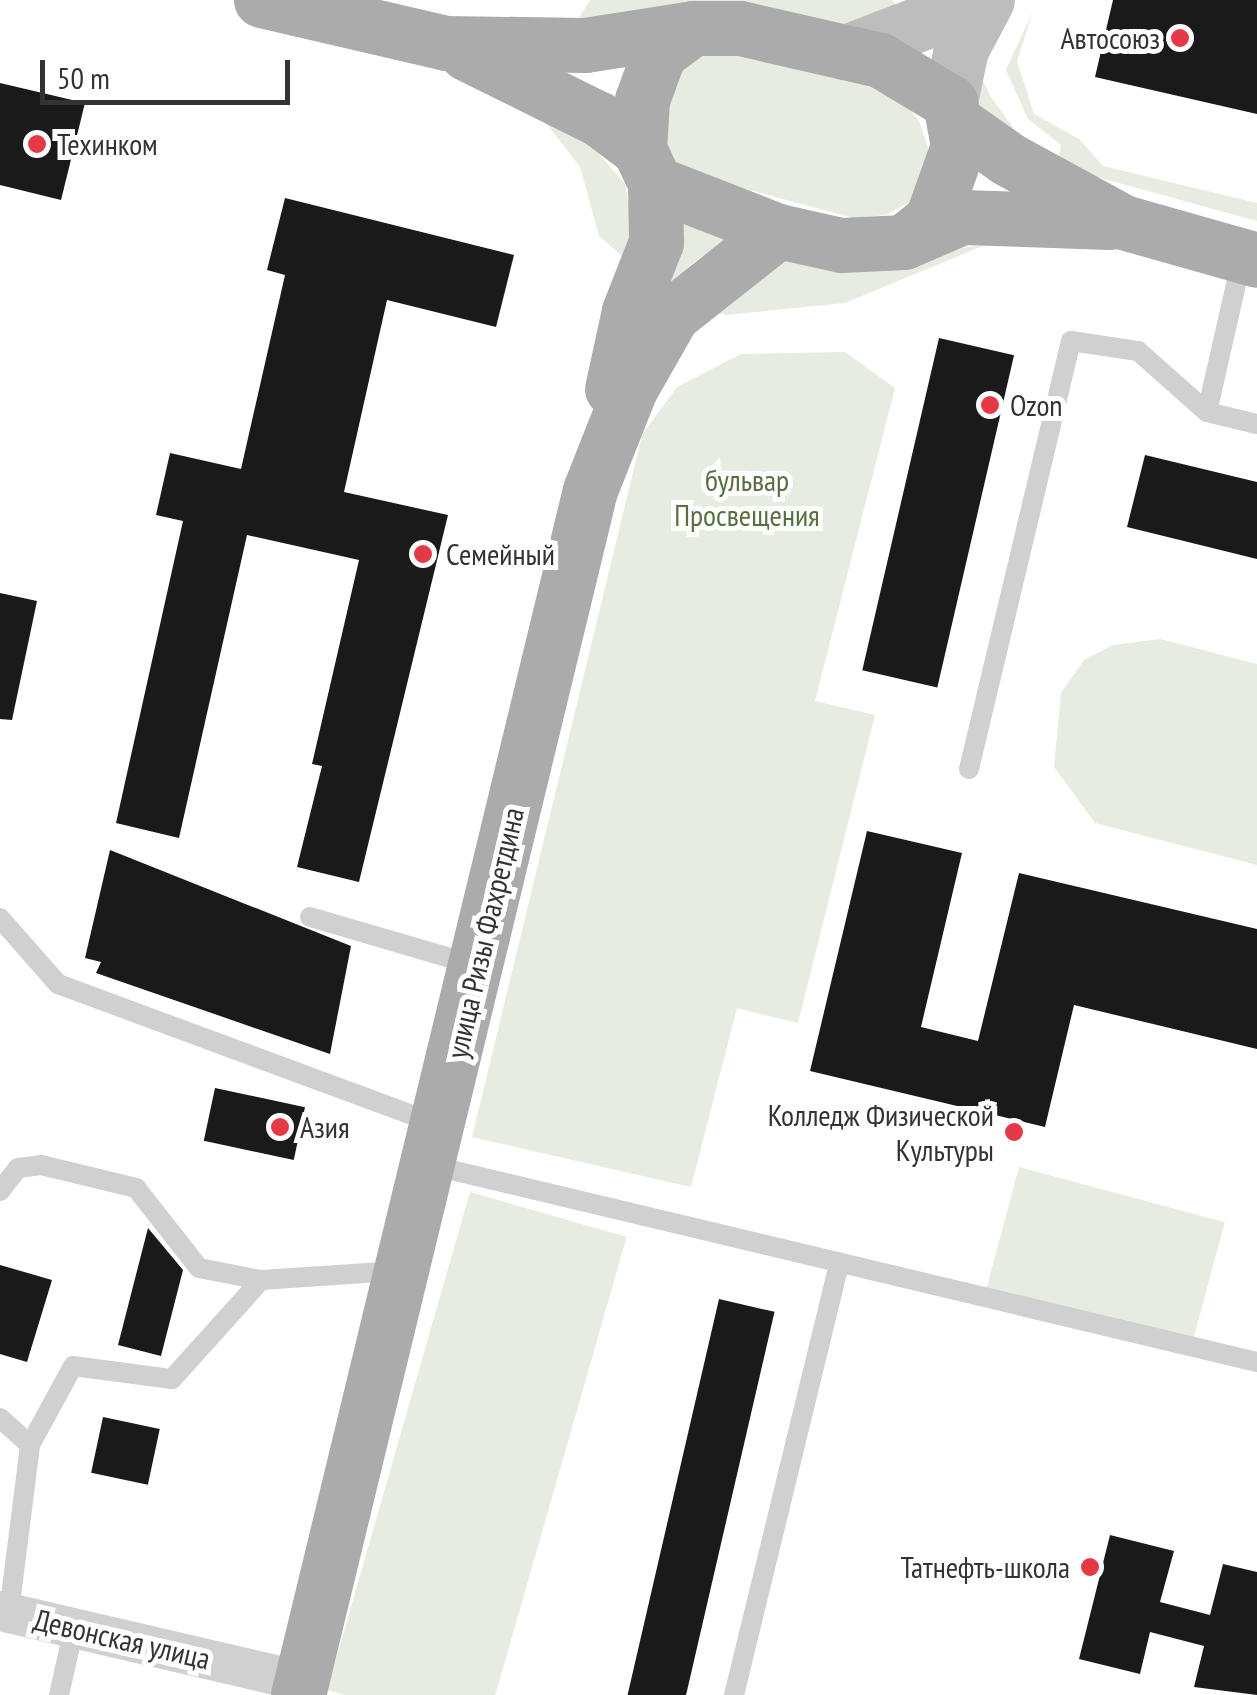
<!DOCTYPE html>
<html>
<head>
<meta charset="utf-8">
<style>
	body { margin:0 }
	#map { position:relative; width:1257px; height:1695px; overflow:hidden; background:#fff; font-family:"PT Sans Narrow",sans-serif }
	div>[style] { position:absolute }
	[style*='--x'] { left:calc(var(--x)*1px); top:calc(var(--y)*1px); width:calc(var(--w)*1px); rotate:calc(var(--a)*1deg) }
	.green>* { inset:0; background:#e6ecdf; transform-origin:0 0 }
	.building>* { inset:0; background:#1a1a1a; transform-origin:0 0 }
	.lane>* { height:20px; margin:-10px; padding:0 10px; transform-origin:10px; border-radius:10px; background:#d0d0d0 }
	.street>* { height:40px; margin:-20px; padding:0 20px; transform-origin:20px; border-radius:20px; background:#d0d0d0 }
	.secondary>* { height:55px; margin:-27.5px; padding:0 27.5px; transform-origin:27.5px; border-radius:27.5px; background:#bdbdbd }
	.primary>* { height:55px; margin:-27.5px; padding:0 27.5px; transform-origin:27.5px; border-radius:27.5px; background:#ababab }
	.dots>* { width:28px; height:28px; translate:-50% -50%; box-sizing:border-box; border:5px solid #fff; border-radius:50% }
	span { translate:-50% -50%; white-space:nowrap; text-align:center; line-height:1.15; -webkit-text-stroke:10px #fff; paint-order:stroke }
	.poi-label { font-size:30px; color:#333 }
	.right { translate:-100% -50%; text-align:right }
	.left { translate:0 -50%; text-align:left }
	.park-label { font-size:30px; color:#56703f }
	.street-label { font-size:30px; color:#333 }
	.scale { position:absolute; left:40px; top:60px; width:250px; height:45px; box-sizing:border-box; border:5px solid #333; border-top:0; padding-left:12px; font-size:30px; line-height:35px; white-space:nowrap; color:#333; -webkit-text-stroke:8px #fff; paint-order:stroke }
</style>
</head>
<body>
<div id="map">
	<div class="green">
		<div style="clip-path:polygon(590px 0,892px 0,905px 16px,850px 35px,572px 29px)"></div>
		<div style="clip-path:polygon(1033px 11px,1017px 61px,1034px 114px,1079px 139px,1103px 166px,1257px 203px,1257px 221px,1057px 166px,1061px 145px,1028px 119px,1006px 70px)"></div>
		<div style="clip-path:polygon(695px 46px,856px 79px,901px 98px,919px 121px,929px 151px,920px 196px,886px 215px,854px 218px,700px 177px,669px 158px,655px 137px,667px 67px)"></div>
		<div style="clip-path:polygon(973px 62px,991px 97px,1028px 148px,980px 125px)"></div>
		<div style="clip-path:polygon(546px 123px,592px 146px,625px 184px,632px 219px,628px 261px,599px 236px,580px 167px)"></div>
		<div style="clip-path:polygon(670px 202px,741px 230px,690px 265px,671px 290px,659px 284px)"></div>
		<div style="clip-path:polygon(985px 245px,845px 303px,726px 315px,697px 306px,795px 254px,920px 254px)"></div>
		<div style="clip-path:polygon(845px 352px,895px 388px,815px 701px,875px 715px,798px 1023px,737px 1008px,691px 1187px,472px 1137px,642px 435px,677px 387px,741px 354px)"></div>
		<div style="clip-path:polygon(1160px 639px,1257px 664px,1257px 865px,1095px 823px,1054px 767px,1061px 693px,1084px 660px,1113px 645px)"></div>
		<div style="left:1019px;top:1167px;width:213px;height:136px;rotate:15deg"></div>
		<div style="left:470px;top:1192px;width:163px;height:518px;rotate:16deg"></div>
	</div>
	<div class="building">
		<div style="clip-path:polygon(1113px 0,1257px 0,1257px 114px,1095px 77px)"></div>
		<div style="clip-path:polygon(0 83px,85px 103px,61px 200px,0 185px)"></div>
		<div style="clip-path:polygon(285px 198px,514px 255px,496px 327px,387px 300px,344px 492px,448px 515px,359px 882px,297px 867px,322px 766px,312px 764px,359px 560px,247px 535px,179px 838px,116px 823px,183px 521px,156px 515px,170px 453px,241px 469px,285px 275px,267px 270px)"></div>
		<div style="left:939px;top:338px;width:77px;height:341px;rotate:13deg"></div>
		<div style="clip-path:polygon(1145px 455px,1257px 482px,1257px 559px,1127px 527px)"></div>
		<div style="clip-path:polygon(0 593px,37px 601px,12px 720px,0 719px)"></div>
		<div style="clip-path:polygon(867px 831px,962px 853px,921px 1027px,978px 1041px,1019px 873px,1257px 929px,1257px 1049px,1074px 1005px,1045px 1127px,810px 1071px)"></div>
		<div style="clip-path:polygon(110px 850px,351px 946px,330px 1054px,96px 973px,101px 962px,85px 958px)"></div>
		<div style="left:215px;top:1088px;width:92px;height:54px;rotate:12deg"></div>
		<div style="clip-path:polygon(148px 1228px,183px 1270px,161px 1356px,118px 1345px)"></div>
		<div style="clip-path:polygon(0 1265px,52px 1280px,27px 1362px,0 1354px)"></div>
		<div style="left:719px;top:1299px;width:57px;height:407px;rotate:13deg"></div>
		<div style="left:103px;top:1417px;width:58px;height:57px;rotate:12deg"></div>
		<div style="clip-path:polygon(1110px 1535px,1174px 1551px,1160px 1602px,1210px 1615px,1223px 1564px,1257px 1572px,1257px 1695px,1194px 1687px,1204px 1646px,1150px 1632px,1140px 1674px,1079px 1659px)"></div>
	</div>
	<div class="lane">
		<div style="--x:1207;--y:412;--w:158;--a:-77.2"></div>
		<div style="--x:969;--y:769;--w:440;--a:-76.6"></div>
		<div style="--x:1071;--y:341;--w:68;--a:8.5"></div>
		<div style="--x:1138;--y:351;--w:92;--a:41.5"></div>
		<div style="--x:1207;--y:412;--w:51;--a:13.5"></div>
		<div style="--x:310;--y:917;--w:168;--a:16.3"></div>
		<div style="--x:0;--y:918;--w:88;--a:48.7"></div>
		<div style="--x:58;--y:984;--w:399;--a:20.3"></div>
		<div style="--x:430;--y:1165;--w:850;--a:13.4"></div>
		<div style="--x:0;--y:1191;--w:29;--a:-52"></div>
		<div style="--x:18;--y:1168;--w:23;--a:-7"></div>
		<div style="--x:41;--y:1165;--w:98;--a:13.6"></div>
		<div style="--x:136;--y:1188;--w:102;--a:51.8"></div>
		<div style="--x:199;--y:1268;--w:63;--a:11"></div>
		<div style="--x:0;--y:1418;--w:40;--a:42"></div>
		<div style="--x:9;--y:1612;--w:168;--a:-82.8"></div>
		<div style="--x:30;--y:1445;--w:90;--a:-61.4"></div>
		<div style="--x:73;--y:1366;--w:100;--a:7.5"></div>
		<div style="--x:172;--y:1379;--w:133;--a:-48"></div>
		<div style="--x:261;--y:1280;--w:134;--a:-3.8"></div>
		<div style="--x:59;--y:1695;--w:69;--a:-77.4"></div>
		<div style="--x:734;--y:1695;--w:445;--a:-76.3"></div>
	</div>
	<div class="street">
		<div style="--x:0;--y:1611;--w:309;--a:13.1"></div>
	</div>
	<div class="secondary">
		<div style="--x:846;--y:52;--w:80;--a:-21.1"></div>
		<div style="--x:921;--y:23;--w:35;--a:-40"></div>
		<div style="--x:950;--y:102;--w:54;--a:-78.3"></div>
		<div style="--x:961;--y:49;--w:55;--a:-62"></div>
	</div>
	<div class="primary">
		<div style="--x:261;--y:0;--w:190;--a:13.1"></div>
		<div style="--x:446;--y:43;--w:139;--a:0.8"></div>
		<div style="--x:585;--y:45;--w:109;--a:-8.9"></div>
		<div style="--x:693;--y:28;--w:47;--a:0"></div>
		<div style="--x:740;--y:28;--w:144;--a:12.9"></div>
		<div style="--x:880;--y:60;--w:82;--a:31"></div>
		<div style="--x:950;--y:102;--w:45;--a:79.7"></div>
		<div style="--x:958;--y:146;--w:77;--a:109.6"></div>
		<div style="--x:932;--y:219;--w:36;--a:141"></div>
		<div style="--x:904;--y:242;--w:63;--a:177.3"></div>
		<div style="--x:841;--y:245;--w:65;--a:-167.5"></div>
		<div style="--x:778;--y:231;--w:132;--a:-158.7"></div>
		<div style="--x:655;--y:183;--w:38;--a:-115"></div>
		<div style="--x:639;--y:149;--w:49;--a:-86.5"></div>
		<div style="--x:642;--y:100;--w:50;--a:-70.1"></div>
		<div style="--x:659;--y:53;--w:42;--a:-36.3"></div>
		<div style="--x:466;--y:53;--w:148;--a:26.4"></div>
		<div style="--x:599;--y:119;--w:50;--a:36.9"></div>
		<div style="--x:957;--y:123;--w:62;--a:35.2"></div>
		<div style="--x:1008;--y:159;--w:131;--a:28.7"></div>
		<div style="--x:1123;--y:222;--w:139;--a:15.8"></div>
		<div style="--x:906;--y:241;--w:61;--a:-23.2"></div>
		<div style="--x:962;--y:217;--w:148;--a:1.9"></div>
		<div style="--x:612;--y:389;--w:80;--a:-77.7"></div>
		<div style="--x:629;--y:311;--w:74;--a:-68.6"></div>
		<div style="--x:656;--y:242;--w:59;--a:-91"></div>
		<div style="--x:298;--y:1695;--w:1240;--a:-76.38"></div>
		<div style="--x:590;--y:490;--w:109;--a:-68.4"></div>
		<div style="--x:630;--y:389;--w:85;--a:-60.4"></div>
		<div style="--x:672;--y:315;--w:135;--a:-38.4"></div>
	</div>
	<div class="dots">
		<div style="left:1180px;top:38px;background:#e63946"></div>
		<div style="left:37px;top:144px;background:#e63946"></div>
		<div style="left:990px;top:405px;background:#e63946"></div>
		<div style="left:423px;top:554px;background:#e63946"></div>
		<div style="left:280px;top:1127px;background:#e63946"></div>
		<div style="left:1014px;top:1132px;background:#e63946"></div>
		<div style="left:1090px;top:1567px;background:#e63946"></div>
	</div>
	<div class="poi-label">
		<span class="right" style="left:1160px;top:38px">Автосоюз</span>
		<span class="left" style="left:57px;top:144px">Техинком</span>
		<span class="left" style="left:1010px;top:405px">Ozon</span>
		<span class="left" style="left:446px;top:554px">Семейный</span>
		<span class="right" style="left:994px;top:1132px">Колледж Физической<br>Культуры</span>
		<span class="left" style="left:300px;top:1127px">Азия</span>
		<span class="right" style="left:1070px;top:1567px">Татнефть-школа</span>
	</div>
	<div class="park-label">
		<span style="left:747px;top:497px">бульвар<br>Просвещения</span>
	</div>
	<div class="street-label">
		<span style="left:485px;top:933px;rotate:-77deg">улица Ризы Фахретдина</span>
		<span style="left:122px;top:1639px;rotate:13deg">Девонская улица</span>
	</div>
	<div class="scale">50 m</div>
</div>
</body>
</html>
